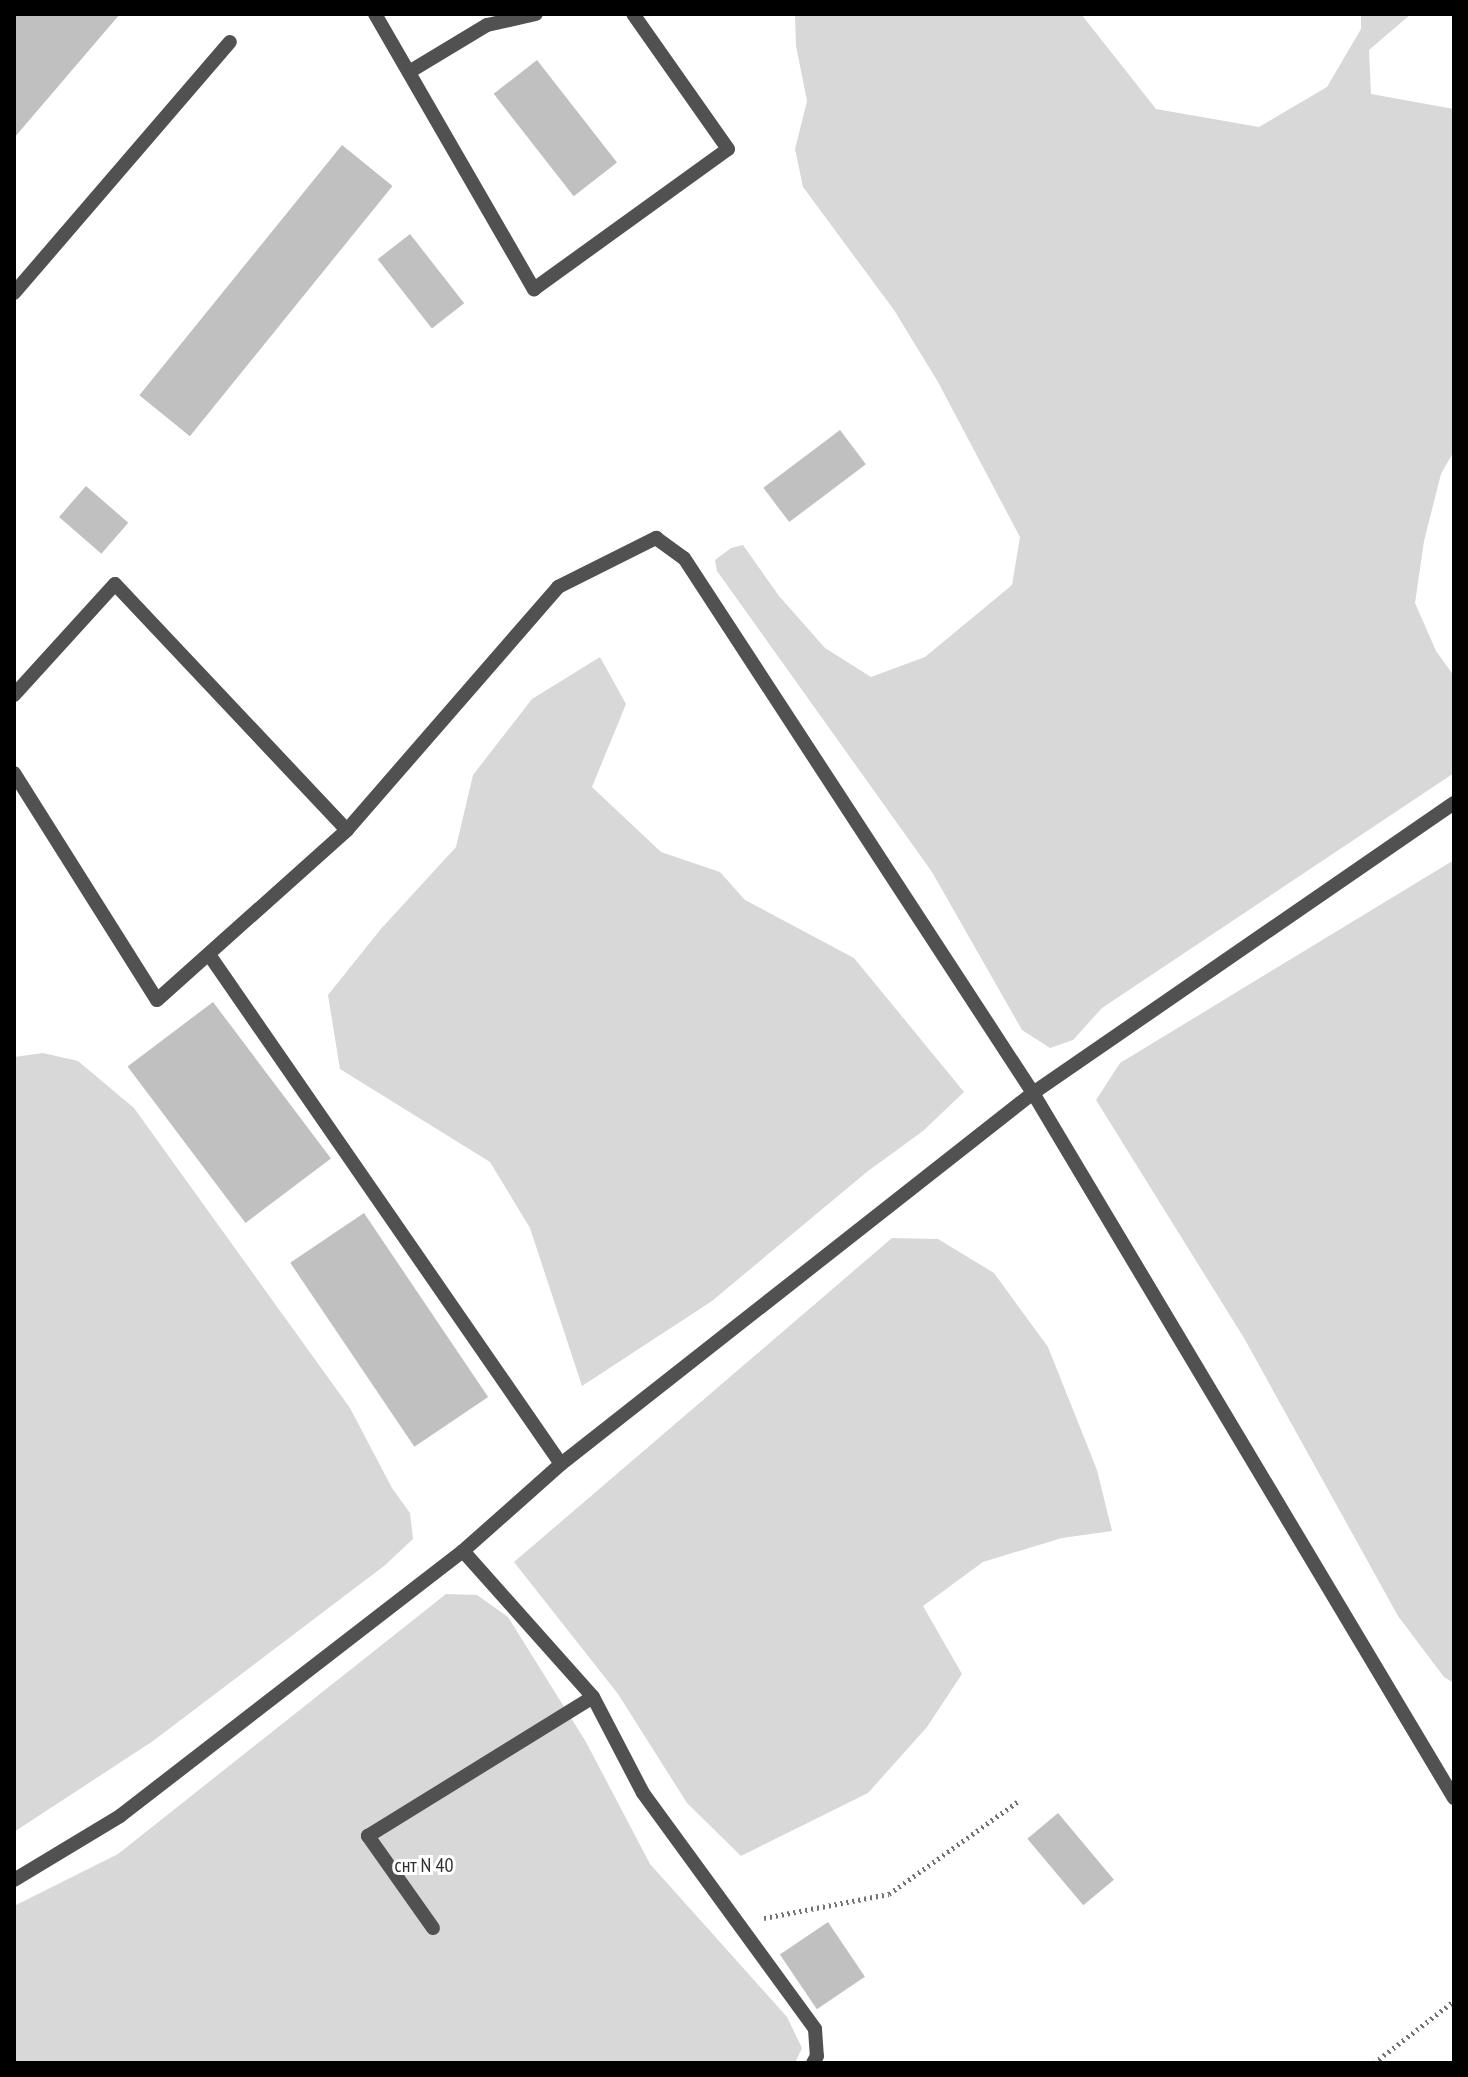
<!DOCTYPE html>
<html>
<head>
<meta charset="utf-8">
<style>
	body { margin:0 }
	#map { position:relative; width:1468px; height:2077px; overflow:hidden; background:#fff; font-family:"PT Sans Narrow",sans-serif }
	div>[style] { position:absolute }
	[style*='--x'] { left:calc(var(--x)*1px); top:calc(var(--y)*1px); width:calc(var(--w)*1px); rotate:calc(var(--a)*1deg) }
	.green>* { inset:0; background:#d8d8d8 }
	.building>* { inset:0; background:#c0c0c0; transform-origin:0 0 }
	.path>* { height:5px; margin-top:-2.5px; transform-origin:0; background:repeating-linear-gradient(90deg,#737373 0 2px,transparent 0 6px) }
	.service>* { height:14px; margin:-7px; padding:0 7px; transform-origin:7px; border-radius:7px; background:#515151 }
	span { translate:-50% -50%; white-space:nowrap; text-align:center; line-height:1.15; -webkit-text-stroke:6px #fff; paint-order:stroke }
	.park-label { font-size:20px; color:#2f2f2f }
	.frame { position:absolute; inset:0; border:16px solid #000; pointer-events:none }
</style>
</head>
<body>
<div id="map">
	<div class="green">
		<div style="clip-path:polygon(795px 14px,1081px 14px,1156px 109px,1259px 127px,1327px 87px,1361px 29px,1361px 14px,1411px 14px,1369px 50px,1371px 94px,1454px 109px,1454px 451px,1441px 474px,1424px 541px,1415px 603px,1436px 651px,1454px 676px,1454px 773px,1102px 1008px,1073px 1040px,1050px 1048px,1022px 1030px,932px 872px,717px 571px,715px 560px,731px 548px,743px 545px,779px 596px,825px 648px,871px 677px,925px 657px,1012px 585px,1020px 537px,938px 382px,894px 310px,803px 187px,795px 149px,807px 101px,796px 46px)"></div>
		<div style="clip-path:polygon(600px 657px,626px 704px,592px 787px,661px 852px,720px 872px,745px 900px,854px 958px,964px 1092px,923px 1131px,868px 1171px,712px 1301px,582px 1386px,530px 1228px,490px 1162px,340px 1069px,328px 995px,380px 930px,456px 847px,473px 775px,532px 699px)"></div>
		<div style="clip-path:polygon(1454px 860px,1454px 1683px,1444px 1677px,1398px 1616px,1244px 1338px,1096px 1100px,1120px 1063px)"></div>
		<div style="clip-path:polygon(43px 1053px,78px 1061px,134px 1108px,350px 1408px,392px 1488px,410px 1513px,413px 1539px,384px 1566px,153px 1741px,14px 1832px,14px 1057px)"></div>
		<div style="clip-path:polygon(892px 1238px,938px 1239px,994px 1273px,1048px 1347px,1097px 1470px,1112px 1531px,1062px 1538px,983px 1562px,923px 1606px,962px 1674px,927px 1727px,868px 1793px,741px 1856px,687px 1803px,618px 1694px,514px 1562px)"></div>
		<div style="clip-path:polygon(446px 1594px,477px 1595px,508px 1617px,586px 1742px,650px 1864px,787px 2017px,802px 2048px,795px 2063px,14px 2063px,14px 1906px,118px 1854px)"></div>
	</div>
	<div class="building">
		<div style="clip-path:polygon(14px 14px,120px 14px,14px 138px)"></div>
		<div style="left:537px;top:60px;width:130px;height:55px;rotate:52deg"></div>
		<div style="left:342px;top:145px;width:65px;height:322px;rotate:39deg"></div>
		<div style="left:410px;top:234px;width:88px;height:41px;rotate:52deg"></div>
		<div style="left:840px;top:430px;width:43px;height:96px;rotate:53deg"></div>
		<div style="left:86px;top:486px;width:56px;height:41px;rotate:41deg"></div>
		<div style="left:213px;top:1002px;width:196px;height:107px;rotate:53deg"></div>
		<div style="left:364px;top:1213px;width:222px;height:89px;rotate:56deg"></div>
		<div style="left:1058px;top:1813px;width:87px;height:40px;rotate:50deg"></div>
		<div style="left:828px;top:1922px;width:66px;height:58px;rotate:56deg"></div>
	</div>
	<div class="path">
		<div style="--x:764;--y:1918;--w:127;--a:-10.9"></div>
		<div style="--x:889;--y:1894;--w:161;--a:-35.7"></div>
		<div style="--x:1374;--y:2063;--w:101;--a:-37.8"></div>
	</div>
	<div class="service">
		<div style="--x:375;--y:14;--w:318;--a:60"></div>
		<div style="--x:534;--y:289;--w:239;--a:-35.8"></div>
		<div style="--x:728;--y:149;--w:165;--a:-125.1"></div>
		<div style="--x:409;--y:72;--w:91;--a:-31.1"></div>
		<div style="--x:487;--y:25;--w:50;--a:-12.7"></div>
		<div style="--x:14;--y:293;--w:331;--a:-49.3"></div>
		<div style="--x:14;--y:695;--w:150;--a:-47.7"></div>
		<div style="--x:115;--y:584;--w:338;--a:46.7"></div>
		<div style="--x:14;--y:773;--w:268;--a:57.8"></div>
		<div style="--x:157;--y:1000;--w:255;--a:-41.8"></div>
		<div style="--x:347;--y:830;--w:322;--a:-49"></div>
		<div style="--x:558;--y:587;--w:110;--a:-26.6"></div>
		<div style="--x:656;--y:538;--w:34;--a:36"></div>
		<div style="--x:684;--y:558;--w:639;--a:56.88"></div>
		<div style="--x:1033;--y:1093;--w:821;--a:59.16"></div>
		<div style="--x:210;--y:956;--w:617;--a:55.36"></div>
		<div style="--x:463;--y:1551;--w:195;--a:48.3"></div>
		<div style="--x:593;--y:1697;--w:108;--a:62.5"></div>
		<div style="--x:643;--y:1793;--w:292;--a:53.9"></div>
		<div style="--x:815;--y:2029;--w:27;--a:86"></div>
		<div style="--x:817;--y:2056;--w:8;--a:120"></div>
		<div style="--x:14;--y:1880;--w:124;--a:-31.1"></div>
		<div style="--x:120;--y:1816;--w:433;--a:-37.7"></div>
		<div style="--x:463;--y:1551;--w:131;--a:-41.6"></div>
		<div style="--x:561;--y:1464;--w:600;--a:-38.17"></div>
		<div style="--x:1033;--y:1093;--w:511;--a:-34.56"></div>
		<div style="--x:433;--y:1928;--w:113;--a:-125.2"></div>
		<div style="--x:368;--y:1836;--w:264;--a:-31.7"></div>
	</div>
	<div class="park-label">
		<span style="left:424px;top:1865px">снт N 40</span>
	</div>
	<div class="frame"></div>
</div>
</body>
</html>
